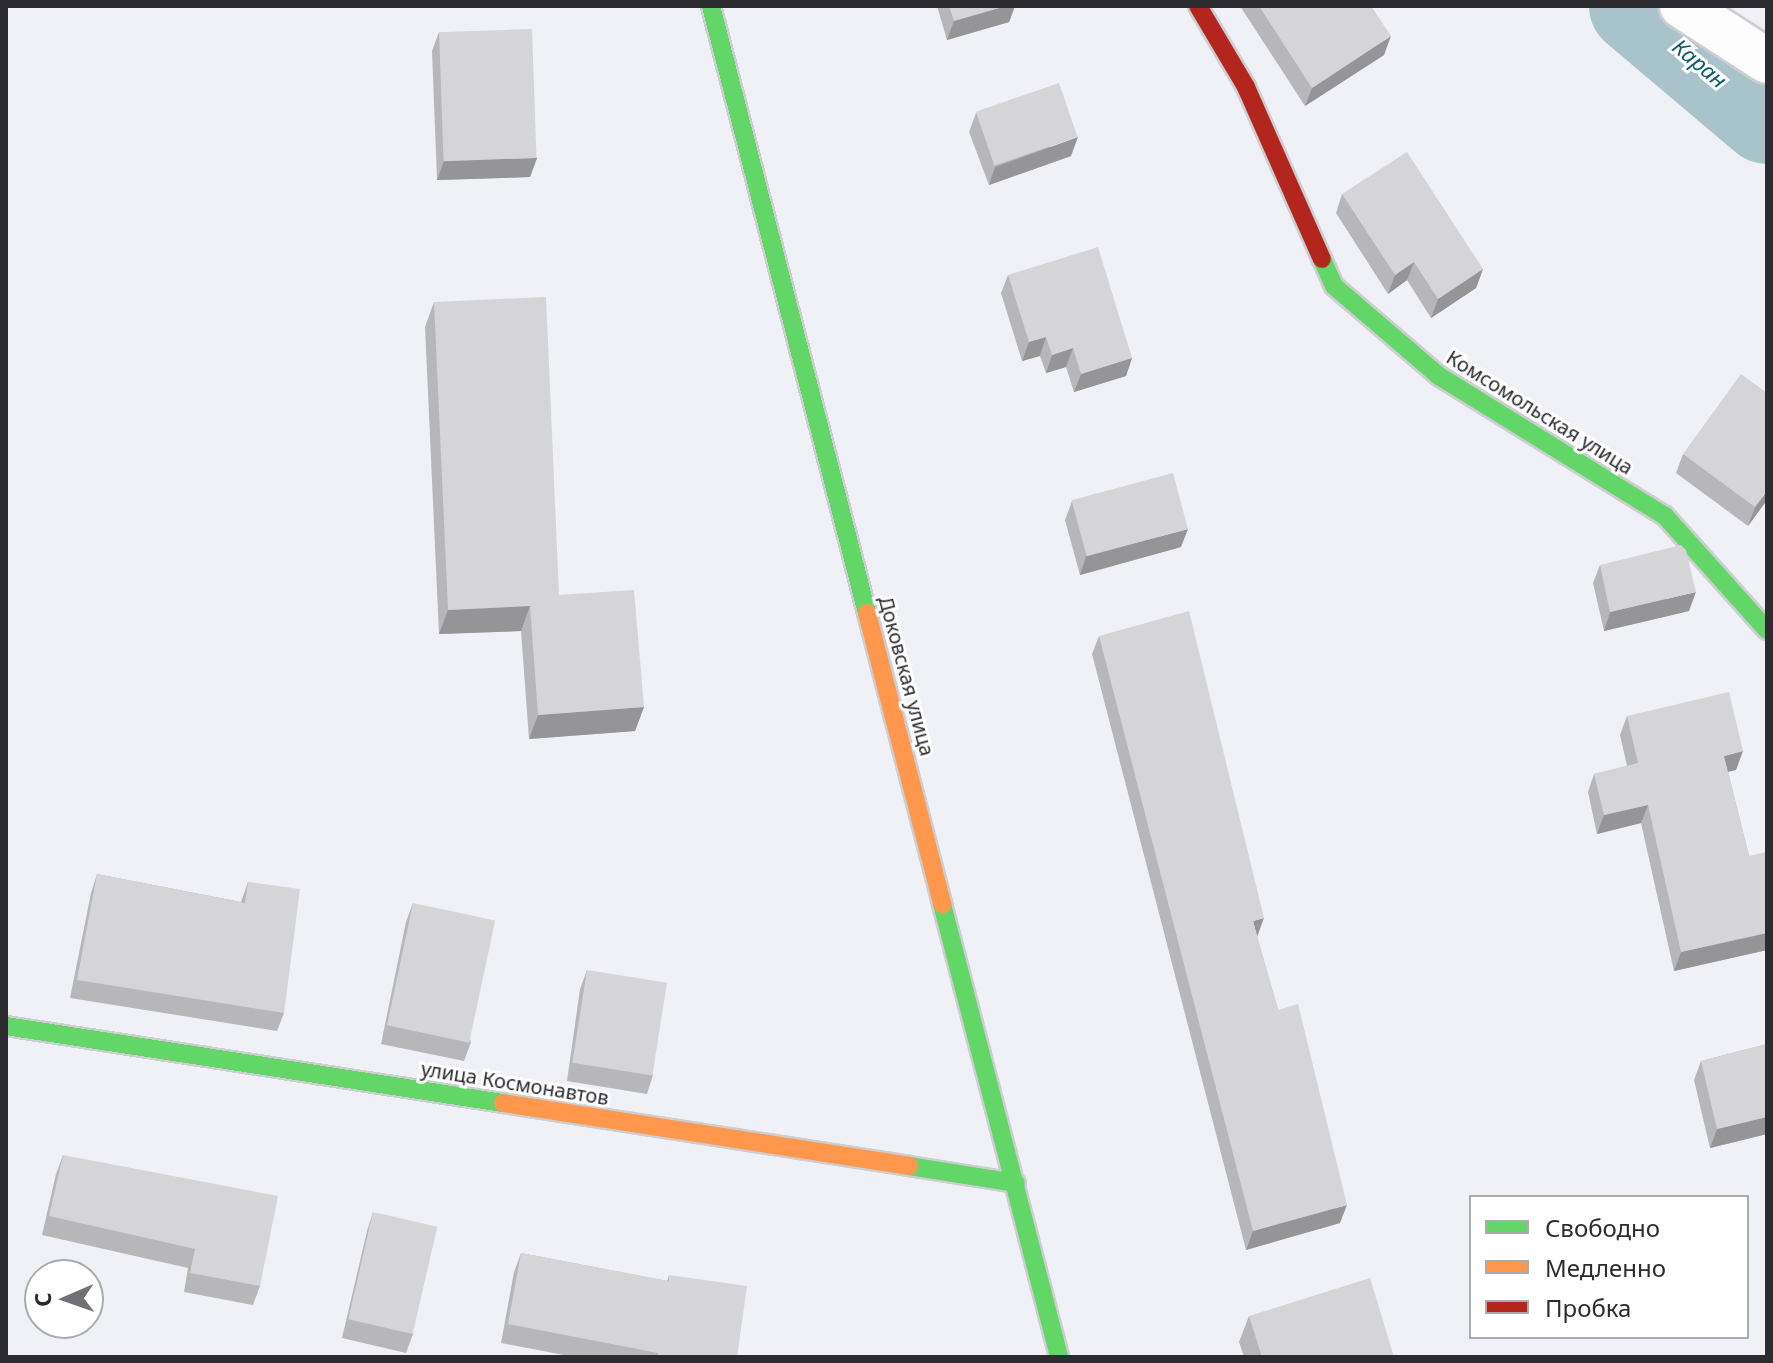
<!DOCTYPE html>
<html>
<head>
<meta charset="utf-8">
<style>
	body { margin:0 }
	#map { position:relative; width:1773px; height:1363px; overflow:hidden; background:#f0f1f6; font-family:"Noto Sans",sans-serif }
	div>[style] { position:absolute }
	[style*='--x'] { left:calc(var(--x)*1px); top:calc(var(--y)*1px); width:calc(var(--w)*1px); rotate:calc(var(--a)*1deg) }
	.river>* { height:96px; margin:-48px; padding:0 48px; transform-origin:48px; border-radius:48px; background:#a9c3cb }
	.roads { filter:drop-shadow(2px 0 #cdced2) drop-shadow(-2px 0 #cdced2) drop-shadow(0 2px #cdced2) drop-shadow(0 -2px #cdced2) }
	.street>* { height:44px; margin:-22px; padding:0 22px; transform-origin:22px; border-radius:22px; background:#fdfdfe }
	.fast>* { height:18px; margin:-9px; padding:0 9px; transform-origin:9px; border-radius:9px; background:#63d668 }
	.slow>* { height:18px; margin:-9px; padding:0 9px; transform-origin:9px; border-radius:9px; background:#ff974d }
	.jam>* { height:18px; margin:-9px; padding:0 9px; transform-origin:9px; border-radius:9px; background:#b3261e }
	.wall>* { inset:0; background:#b7b6b8 }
	.shaded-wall>* { inset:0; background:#959496 }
	.building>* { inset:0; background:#d5d4d6; transform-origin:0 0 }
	span { translate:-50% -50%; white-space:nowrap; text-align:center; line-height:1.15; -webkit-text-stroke:6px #fff; paint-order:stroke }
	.street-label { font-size:20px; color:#2c2c30 }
	.water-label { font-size:22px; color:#0e5b6a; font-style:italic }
	.frame { position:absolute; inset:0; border:8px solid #2c2c30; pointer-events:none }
	.legend { position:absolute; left:1469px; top:1195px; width:280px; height:144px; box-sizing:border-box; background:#fff; border:2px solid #ababac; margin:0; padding:10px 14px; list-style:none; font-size:24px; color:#2c2c30 }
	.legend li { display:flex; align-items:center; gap:16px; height:40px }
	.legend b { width:40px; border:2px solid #ababac }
	.north { position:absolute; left:24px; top:1259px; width:80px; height:80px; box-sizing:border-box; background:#fff; border:2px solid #ababac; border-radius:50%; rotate:268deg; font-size:22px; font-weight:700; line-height:32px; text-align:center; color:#2c2c30 }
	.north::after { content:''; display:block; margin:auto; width:28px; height:36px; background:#717175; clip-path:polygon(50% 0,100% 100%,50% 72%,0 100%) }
</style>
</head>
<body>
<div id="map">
	<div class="river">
		<div style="--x:1637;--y:6;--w:170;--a:40.2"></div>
	</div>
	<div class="roads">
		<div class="street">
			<div style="--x:1682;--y:6;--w:101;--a:32.9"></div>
		</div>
		<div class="fast">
			<div style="--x:711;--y:6;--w:627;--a:75.59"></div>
			<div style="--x:1322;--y:259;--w:30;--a:66"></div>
			<div style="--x:1334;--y:286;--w:138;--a:40.6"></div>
			<div style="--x:1439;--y:376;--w:266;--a:31.8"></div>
			<div style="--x:1665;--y:516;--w:153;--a:48.2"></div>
			<div style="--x:942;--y:904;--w:468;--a:75.5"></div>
			<div style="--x:6;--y:1026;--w:503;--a:8.81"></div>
			<div style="--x:909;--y:1166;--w:108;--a:9"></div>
		</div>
		<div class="slow">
			<div style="--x:867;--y:613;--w:301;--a:75.5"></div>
			<div style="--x:503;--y:1103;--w:411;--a:8.8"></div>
		</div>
		<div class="jam">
			<div style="--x:1198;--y:6;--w:94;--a:59.3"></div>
			<div style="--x:1246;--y:87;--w:188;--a:66.2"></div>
		</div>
	</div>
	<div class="wall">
		<div style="clip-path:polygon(937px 6px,1015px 6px,1009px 22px,947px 40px)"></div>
		<div style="clip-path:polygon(1240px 6px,1371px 6px,1384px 55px,1305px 106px)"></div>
		<div style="clip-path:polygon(439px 32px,537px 158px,530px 177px,437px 180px,432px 51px)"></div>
		<div style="clip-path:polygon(976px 113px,1071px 156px,989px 185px,969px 132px)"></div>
		<div style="clip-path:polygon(1342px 194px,1483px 269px,1476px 288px,1431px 318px,1407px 280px,1388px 294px,1336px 213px)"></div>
		<div style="clip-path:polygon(1008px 275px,1132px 358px,1126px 376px,1074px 392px,1066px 367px,1046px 373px,1040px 356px,1022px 361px,1001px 293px)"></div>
		<div style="clip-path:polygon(434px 302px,559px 595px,644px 707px,635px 731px,529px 739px,521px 631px,439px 634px,425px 327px)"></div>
		<div style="clip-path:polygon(1683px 454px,1767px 500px,1748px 526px,1676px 473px)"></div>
		<div style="clip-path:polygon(1072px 501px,1181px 547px,1080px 575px,1065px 520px)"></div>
		<div style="clip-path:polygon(1600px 565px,1689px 611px,1604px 631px,1593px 583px)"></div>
		<div style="clip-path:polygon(1099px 636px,1257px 937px,1340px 1223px,1246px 1250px,1092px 654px)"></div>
		<div style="clip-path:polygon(1627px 716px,1736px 770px,1728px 772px,1749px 856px,1767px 857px,1767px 950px,1674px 971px,1641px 823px,1597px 834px,1588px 792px,1594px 774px,1627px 766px,1620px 735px)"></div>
		<div style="clip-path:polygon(97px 874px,241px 902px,248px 882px,284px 1013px,277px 1031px,70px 998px,91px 893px)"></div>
		<div style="clip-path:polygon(413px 903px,471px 1042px,464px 1061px,381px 1044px,406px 922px)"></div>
		<div style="clip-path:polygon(587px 970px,653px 1075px,647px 1094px,567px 1081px,580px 989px)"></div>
		<div style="clip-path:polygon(1767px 1044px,1767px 1134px,1710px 1148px,1694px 1080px,1701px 1061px)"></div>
		<div style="clip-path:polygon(63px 1155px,260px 1286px,253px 1305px,184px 1292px,188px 1268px,42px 1235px,56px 1174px)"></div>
		<div style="clip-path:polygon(373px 1212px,413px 1334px,406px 1353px,342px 1338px,367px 1231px)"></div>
		<div style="clip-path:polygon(521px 1253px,667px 1281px,669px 1275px,737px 1357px,574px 1357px,501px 1343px,514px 1272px)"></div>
		<div style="clip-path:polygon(1249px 1316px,1394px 1357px,1244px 1357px,1239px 1342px)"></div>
	</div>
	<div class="shaded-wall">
		<div style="clip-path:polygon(1006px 6px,1015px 6px,1009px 22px,947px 40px,954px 21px)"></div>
		<div style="clip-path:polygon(1391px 36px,1384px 55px,1305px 106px,1312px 88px)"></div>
		<div style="clip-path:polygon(1078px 137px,1071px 156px,989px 185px,995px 167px)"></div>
		<div style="clip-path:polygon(537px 158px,530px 177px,437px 180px,444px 161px)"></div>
		<div style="clip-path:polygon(1414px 262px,1407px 280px,1388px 294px,1395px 275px)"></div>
		<div style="clip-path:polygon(1483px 269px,1476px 288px,1431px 318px,1438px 299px)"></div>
		<div style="clip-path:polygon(1046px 337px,1040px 356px,1022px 361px,1029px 342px)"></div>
		<div style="clip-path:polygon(1073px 348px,1066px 367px,1046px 373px,1052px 355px)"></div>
		<div style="clip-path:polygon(1132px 358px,1126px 376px,1074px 392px,1081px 374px)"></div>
		<div style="clip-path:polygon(1767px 491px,1767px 500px,1748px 526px,1755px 507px)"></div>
		<div style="clip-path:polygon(1188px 529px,1181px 547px,1080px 575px,1086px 556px)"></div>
		<div style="clip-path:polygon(1696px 592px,1689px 611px,1604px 631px,1610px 612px)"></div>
		<div style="clip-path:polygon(530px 606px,521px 631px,439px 634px,448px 610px)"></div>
		<div style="clip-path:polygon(644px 707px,635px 731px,529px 739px,538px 715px)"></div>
		<div style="clip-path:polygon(1743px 751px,1736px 770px,1717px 774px,1724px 756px)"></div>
		<div style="clip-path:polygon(1648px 805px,1641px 823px,1597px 834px,1604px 815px)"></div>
		<div style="clip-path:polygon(1264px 918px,1257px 937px,1253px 921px)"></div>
		<div style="clip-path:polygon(1767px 933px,1767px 950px,1674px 971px,1681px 952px)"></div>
		<div style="clip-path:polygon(1767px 1117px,1767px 1134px,1710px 1148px,1717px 1129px)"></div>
		<div style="clip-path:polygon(1347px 1205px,1340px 1223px,1246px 1250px,1253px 1231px)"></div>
	</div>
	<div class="building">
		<div style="clip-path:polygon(949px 6px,1006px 6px,954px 21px)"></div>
		<div style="clip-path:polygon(1259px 6px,1371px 6px,1391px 36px,1312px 88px)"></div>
		<div style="left:532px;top:29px;width:129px;height:93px;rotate:88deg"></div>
		<div style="left:1059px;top:83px;width:57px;height:88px;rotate:71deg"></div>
		<div style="clip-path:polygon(1407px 152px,1483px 269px,1438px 299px,1414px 262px,1395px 275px,1342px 194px)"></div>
		<div style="clip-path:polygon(1098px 247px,1132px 358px,1081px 374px,1073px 348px,1052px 355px,1046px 337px,1029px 342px,1008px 275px)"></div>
		<div style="clip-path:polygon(546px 297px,559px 595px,634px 590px,644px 707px,538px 715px,530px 606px,448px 610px,434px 302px)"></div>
		<div style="clip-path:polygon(1741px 374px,1767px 393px,1767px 491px,1755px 507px,1683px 454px)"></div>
		<div style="left:1173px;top:473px;width:58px;height:105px;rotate:75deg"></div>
		<div style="clip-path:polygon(1681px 545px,1686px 550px,1696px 592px,1610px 612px,1600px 565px)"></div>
		<div style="clip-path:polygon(1189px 611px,1264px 918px,1253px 921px,1278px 1010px,1298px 1004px,1347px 1205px,1253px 1231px,1099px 636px)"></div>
		<div style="clip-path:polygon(1729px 692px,1743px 751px,1724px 756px,1749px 856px,1766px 852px,1767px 933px,1681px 952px,1648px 805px,1604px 815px,1594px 774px,1638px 763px,1627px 716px)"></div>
		<div style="clip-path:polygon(97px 874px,245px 903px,248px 882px,300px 889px,284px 1013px,77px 980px)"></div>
		<div style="left:413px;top:903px;width:84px;height:125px;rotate:12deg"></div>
		<div style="left:587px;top:970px;width:81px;height:94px;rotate:9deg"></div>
		<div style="clip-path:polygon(1767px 1044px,1767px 1117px,1717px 1129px,1701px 1061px)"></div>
		<div style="clip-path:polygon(63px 1155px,278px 1196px,260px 1286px,190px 1273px,195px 1249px,49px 1216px)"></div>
		<div style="left:373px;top:1212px;width:66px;height:110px;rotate:13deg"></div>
		<div style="clip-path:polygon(521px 1253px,669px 1281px,669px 1275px,747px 1286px,737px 1357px,658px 1357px,658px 1353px,508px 1324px)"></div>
		<div style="clip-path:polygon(1370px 1278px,1394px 1357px,1262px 1357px,1249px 1316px)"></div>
	</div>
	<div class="street-label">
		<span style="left:1540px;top:412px;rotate:32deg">Комсомольская улица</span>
		<span style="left:907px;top:676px;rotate:75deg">Доковская улица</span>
		<span style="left:515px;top:1083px;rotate:9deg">улица Космонавтов</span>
	</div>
	<div class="water-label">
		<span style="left:1700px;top:63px;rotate:40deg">Каран</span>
	</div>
	<div class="frame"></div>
	<ul class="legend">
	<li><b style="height:10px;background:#63d668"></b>Свободно</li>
	<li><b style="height:10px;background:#ff974d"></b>Медленно</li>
	<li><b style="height:10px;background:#b3261e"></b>Пробка</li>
	</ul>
	<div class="north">С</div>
</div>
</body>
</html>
